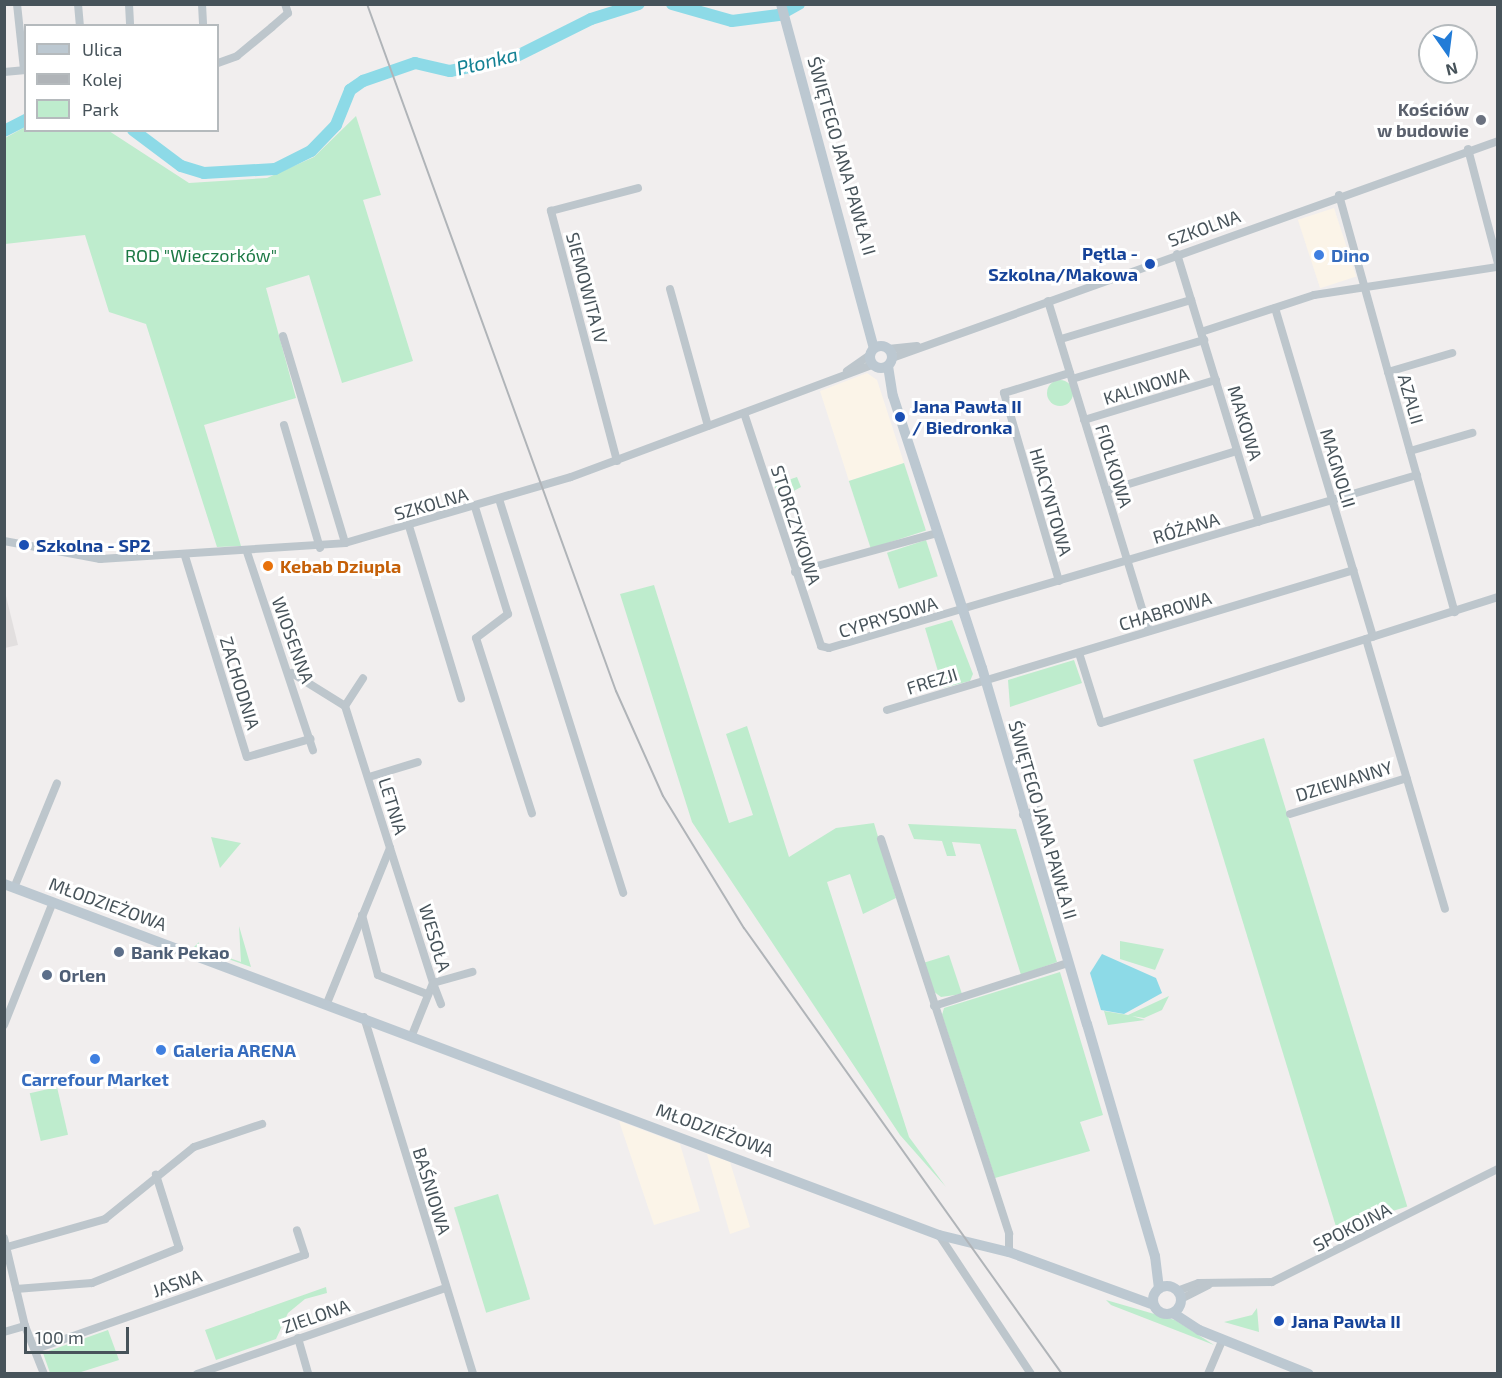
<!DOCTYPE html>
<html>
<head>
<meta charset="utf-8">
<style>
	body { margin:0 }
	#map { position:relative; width:1502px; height:1378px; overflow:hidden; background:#f1eeee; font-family:"Exo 2",sans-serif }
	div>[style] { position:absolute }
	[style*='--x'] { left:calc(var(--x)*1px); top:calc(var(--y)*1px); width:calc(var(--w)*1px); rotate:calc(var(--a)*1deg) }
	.commercial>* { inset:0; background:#fbf4e8; transform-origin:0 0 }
	.education>* { inset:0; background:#e2dfdf }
	.green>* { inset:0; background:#beeccd; transform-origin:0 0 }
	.round { border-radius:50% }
	.water>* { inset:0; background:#8ddae7 }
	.river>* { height:12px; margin:-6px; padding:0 6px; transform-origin:6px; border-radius:6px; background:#8ddae7 }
	.street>* { height:8px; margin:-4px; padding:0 4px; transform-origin:4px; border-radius:4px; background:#bdc6cc }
	.secondary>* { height:10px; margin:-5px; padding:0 5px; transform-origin:5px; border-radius:5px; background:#bcc8d1 }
	.secondary>.ring { margin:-5px; padding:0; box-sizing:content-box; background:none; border:10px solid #bcc8d1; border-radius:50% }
	.rail>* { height:2px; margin:-1px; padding:0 1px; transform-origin:1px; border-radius:1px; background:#b0b4b8 }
	.dots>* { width:16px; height:16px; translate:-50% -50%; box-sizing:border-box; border:3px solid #fff; border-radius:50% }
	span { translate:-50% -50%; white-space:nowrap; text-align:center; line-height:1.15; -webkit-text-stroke:6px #fff; paint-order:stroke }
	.worship-label { font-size:18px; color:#5b616d; font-weight:700 }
	.right { translate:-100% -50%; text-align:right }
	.street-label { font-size:18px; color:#47535a }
	.transit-label { font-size:18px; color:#164399; font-weight:700 }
	.left { translate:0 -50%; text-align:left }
	.park-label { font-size:18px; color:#1b7844 }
	.shop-label { font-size:18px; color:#366cbe; font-weight:700 }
	.food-label { font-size:18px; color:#c56008; font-weight:700 }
	.service-label { font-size:18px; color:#4e5e75; font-weight:700 }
	.water-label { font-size:20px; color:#138194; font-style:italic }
	.frame { position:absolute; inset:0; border:6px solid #47535a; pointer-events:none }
	.legend { position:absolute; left:24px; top:24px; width:195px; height:108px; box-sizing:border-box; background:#fff; border:2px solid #b5babd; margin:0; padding:8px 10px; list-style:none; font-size:18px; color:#47535a }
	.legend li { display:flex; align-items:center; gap:12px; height:30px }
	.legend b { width:30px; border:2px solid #b5babd }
	.north { position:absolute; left:1418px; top:24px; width:60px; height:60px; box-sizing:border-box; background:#fff; border:2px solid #b5babd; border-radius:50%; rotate:166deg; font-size:16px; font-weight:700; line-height:24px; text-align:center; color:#47535a }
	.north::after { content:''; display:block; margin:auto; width:21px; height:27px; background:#227cd7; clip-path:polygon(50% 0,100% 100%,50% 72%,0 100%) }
	.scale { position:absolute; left:24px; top:1327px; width:105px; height:27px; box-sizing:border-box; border:3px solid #47535a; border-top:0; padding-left:8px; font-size:18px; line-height:21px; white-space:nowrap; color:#47535a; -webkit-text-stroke:4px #fff; paint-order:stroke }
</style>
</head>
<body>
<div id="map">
	<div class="commercial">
		<div style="left:1334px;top:208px;width:72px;height:38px;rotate:72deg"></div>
		<div style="clip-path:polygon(867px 373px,877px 380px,904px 463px,849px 481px,820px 391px)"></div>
		<div style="clip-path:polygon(619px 1121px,680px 1144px,700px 1211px,654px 1225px)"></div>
		<div style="clip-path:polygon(707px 1154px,730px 1162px,750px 1227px,730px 1234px)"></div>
	</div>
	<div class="education">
		<div style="clip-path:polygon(5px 592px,18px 645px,5px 648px,4px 648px)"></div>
	</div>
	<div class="green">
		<div style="clip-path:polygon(356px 116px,381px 195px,363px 200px,413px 361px,342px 383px,309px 275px,266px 288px,296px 398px,204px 425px,241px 546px,217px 547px,146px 324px,109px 312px,85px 235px,5px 244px,5px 138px,25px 127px,109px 131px,189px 183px,267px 178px,314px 157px)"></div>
		<div class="round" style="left:1047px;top:380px;width:26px;height:26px"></div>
		<div style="left:904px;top:463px;width:71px;height:58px;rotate:72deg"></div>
		<div style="clip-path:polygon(797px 477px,801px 487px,779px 499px,772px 479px,779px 483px)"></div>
		<div style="left:926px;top:540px;width:38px;height:41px;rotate:72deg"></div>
		<div style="clip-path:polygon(654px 585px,729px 823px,753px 815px,726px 734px,747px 726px,789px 857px,836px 828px,874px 823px,896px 898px,863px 914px,850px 874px,827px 882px,909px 1137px,946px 1187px,900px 1135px,692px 822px,620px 594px)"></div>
		<div style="clip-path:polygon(952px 620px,973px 674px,970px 681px,943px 688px,925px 628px)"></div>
		<div style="clip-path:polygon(1074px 660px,1082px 683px,1010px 707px,1008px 680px)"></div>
		<div style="left:1264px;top:738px;width:490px;height:74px;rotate:73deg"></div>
		<div style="clip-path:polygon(908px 824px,1016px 829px,1057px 962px,1021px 975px,980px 844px,952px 842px,956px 856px,947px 856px,942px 841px,914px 839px)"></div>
		<div style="clip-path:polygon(211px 837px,241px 843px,220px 868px)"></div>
		<div style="clip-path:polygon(239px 926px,251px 967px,194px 947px,199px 942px,198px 947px,241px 962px)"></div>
		<div style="clip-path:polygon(1120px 941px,1164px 949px,1155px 970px,1120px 959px)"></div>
		<div style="clip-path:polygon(949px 955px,962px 994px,941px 997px,933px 991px,923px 963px)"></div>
		<div style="clip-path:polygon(1060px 972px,1103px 1115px,1080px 1122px,1090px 1151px,995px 1178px,942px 1015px,944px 1008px)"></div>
		<div style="clip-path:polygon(1169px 996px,1162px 1010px,1144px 1018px,1132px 1016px,1145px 1020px,1108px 1025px,1104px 1011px,1128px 1015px)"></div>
		<div style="left:57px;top:1087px;width:49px;height:28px;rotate:77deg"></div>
		<div style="left:498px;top:1194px;width:110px;height:46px;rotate:73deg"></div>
		<div style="clip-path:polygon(326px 1287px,327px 1293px,305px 1299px,288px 1313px,276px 1339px,216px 1360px,205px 1330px)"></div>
		<div style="clip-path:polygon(1106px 1300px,1175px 1320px,1214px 1345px,1111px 1305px)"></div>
		<div style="clip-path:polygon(1257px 1308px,1259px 1332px,1224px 1322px,1252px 1315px)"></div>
		<div style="clip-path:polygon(108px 1330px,119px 1360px,78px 1373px,50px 1373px,43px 1353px)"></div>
	</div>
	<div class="water">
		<div style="clip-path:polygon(1102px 954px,1156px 978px,1162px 993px,1124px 1014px,1101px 1010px,1090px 973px)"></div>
	</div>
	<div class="river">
		<div style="--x:672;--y:4;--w:62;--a:15.8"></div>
		<div style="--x:732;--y:21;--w:47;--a:-7.3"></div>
		<div style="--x:779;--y:15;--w:23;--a:-29"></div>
		<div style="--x:133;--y:130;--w:60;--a:36.9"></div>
		<div style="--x:181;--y:166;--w:24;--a:17"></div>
		<div style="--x:204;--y:173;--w:71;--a:-3.2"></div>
		<div style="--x:275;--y:169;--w:40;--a:-26.6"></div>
		<div style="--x:311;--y:151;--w:36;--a:-46"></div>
		<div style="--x:336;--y:125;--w:38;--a:-68"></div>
		<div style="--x:350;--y:90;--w:16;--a:-35"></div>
		<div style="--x:363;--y:81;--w:55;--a:-19.1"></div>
		<div style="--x:415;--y:63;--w:36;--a:13"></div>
		<div style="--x:450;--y:71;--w:64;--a:-11.7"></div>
		<div style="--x:513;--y:58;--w:87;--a:-26.6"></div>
		<div style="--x:591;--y:19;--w:50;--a:-17.4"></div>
		<div style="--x:4;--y:131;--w:25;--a:-27"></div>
	</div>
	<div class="street">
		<div style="--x:17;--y:4;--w:66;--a:83.9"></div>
		<div style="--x:78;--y:4;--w:22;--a:85"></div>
		<div style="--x:129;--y:4;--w:22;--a:87"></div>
		<div style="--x:202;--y:4;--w:22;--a:87"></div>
		<div style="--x:218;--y:63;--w:20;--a:-20"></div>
		<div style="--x:237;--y:56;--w:45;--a:-39.6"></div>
		<div style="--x:272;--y:27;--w:21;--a:-41"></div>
		<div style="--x:288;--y:13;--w:9;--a:-108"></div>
		<div style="--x:4;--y:72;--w:22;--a:-5"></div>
		<div style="--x:1468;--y:149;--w:118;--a:75.3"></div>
		<div style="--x:1339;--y:195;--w:433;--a:74.5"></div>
		<div style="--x:1177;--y:254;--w:280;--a:73"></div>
		<div style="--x:670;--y:289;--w:142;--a:74.5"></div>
		<div style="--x:1048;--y:301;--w:345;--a:73"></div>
		<div style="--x:1275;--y:308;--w:343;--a:73.4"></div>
		<div style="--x:1201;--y:332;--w:119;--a:-18.1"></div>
		<div style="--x:1314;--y:295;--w:186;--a:-8.7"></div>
		<div style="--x:283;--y:336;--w:216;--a:73.3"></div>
		<div style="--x:1061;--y:339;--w:136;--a:-16.7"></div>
		<div style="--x:888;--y:349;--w:29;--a:-6"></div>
		<div style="--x:892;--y:358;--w:644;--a:-19.7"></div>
		<div style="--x:847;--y:371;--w:28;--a:-35"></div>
		<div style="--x:1388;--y:372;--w:67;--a:-16.5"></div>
		<div style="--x:1072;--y:379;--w:138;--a:-16.5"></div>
		<div style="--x:744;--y:413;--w:245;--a:71.7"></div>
		<div style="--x:821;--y:646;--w:8;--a:14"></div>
		<div style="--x:829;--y:648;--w:613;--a:-16.39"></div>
		<div style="--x:1084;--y:420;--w:138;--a:-16.9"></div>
		<div style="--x:284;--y:425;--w:128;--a:73.7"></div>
		<div style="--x:1410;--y:451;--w:65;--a:-16.2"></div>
		<div style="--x:617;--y:461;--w:259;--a:-104.8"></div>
		<div style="--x:551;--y:211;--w:90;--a:-14.8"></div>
		<div style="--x:1106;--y:491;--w:137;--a:-17"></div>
		<div style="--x:499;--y:499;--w:413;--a:72.5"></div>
		<div style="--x:475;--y:507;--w:112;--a:72.9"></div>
		<div style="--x:508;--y:614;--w:40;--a:143"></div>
		<div style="--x:476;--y:638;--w:184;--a:72.3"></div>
		<div style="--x:409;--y:526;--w:180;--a:73.2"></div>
		<div style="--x:4;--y:541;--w:98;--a:10.6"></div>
		<div style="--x:100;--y:559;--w:246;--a:-3.7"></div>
		<div style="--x:345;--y:543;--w:235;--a:-16.3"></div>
		<div style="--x:571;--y:477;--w:321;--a:-20.4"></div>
		<div style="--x:247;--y:552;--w:209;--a:71.6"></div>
		<div style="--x:185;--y:556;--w:210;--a:72.9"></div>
		<div style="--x:247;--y:757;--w:66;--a:-15.9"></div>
		<div style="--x:795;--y:572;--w:148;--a:-15.3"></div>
		<div style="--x:1059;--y:581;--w:196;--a:-106.3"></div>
		<div style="--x:1004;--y:393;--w:69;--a:-16.9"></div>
		<div style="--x:1366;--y:639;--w:281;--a:73.7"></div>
		<div style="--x:1079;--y:653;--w:73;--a:72.6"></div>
		<div style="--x:1101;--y:723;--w:417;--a:-17.6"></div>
		<div style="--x:292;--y:673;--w:62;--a:31.9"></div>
		<div style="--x:345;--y:706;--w:149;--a:72.4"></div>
		<div style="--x:390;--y:848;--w:167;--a:112.1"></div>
		<div style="--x:345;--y:706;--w:33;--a:-57"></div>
		<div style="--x:887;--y:710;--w:487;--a:-16.7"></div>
		<div style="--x:369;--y:777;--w:51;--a:-17"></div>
		<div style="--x:1290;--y:814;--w:122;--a:-17.1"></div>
		<div style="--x:1023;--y:815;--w:16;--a:-18"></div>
		<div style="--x:881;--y:839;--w:415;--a:72"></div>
		<div style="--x:1009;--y:1234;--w:18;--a:90"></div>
		<div style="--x:390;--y:848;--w:142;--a:72.3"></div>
		<div style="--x:433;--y:983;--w:56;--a:112"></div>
		<div style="--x:14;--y:888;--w:113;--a:-67.7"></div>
		<div style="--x:362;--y:915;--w:62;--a:75.1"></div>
		<div style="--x:378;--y:975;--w:53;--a:21.2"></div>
		<div style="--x:441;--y:1004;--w:22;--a:-111"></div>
		<div style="--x:433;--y:983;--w:41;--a:-15.8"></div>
		<div style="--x:934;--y:1006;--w:141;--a:-17.8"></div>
		<div style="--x:364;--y:1017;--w:373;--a:73"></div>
		<div style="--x:4;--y:1025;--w:132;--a:-68.3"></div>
		<div style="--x:939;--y:1235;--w:167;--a:56.5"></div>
		<div style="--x:4;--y:1238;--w:90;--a:76.6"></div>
		<div style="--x:25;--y:1326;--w:52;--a:68.4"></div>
		<div style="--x:7;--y:1247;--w:102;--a:-15.9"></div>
		<div style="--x:105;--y:1219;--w:114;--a:-39"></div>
		<div style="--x:194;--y:1147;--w:72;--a:-18.7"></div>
		<div style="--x:16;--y:1289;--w:76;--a:-4.5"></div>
		<div style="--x:92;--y:1283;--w:94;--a:-21.9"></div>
		<div style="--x:179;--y:1248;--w:77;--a:-107.5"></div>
		<div style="--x:1177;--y:1291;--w:23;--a:-20"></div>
		<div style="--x:1199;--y:1283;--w:73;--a:-0.8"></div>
		<div style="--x:1272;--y:1282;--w:253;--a:-26.6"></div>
		<div style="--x:1181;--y:1299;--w:31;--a:-27"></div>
		<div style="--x:4;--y:1332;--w:22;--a:-16"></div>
		<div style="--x:298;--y:1338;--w:37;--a:74"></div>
		<div style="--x:36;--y:1349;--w:285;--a:-19.3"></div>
		<div style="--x:305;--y:1255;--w:26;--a:-108"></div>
		<div style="--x:197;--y:1374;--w:263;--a:-19.1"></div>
		<div style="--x:1208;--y:1374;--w:38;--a:-67"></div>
	</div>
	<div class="secondary">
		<div style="--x:781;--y:4;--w:356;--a:74.9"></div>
		<div class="ring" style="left:870px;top:346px;width:12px;height:12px"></div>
		<div style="--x:888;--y:366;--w:30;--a:81"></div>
		<div style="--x:893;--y:396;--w:286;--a:71.9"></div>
		<div style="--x:982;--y:668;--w:371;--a:73.6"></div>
		<div style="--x:1087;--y:1024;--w:242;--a:73.7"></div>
		<div style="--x:1155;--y:1256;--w:33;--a:83"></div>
		<div style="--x:4;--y:884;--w:999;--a:20.58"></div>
		<div style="--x:939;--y:1235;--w:72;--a:13.7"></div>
		<div style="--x:1009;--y:1252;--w:154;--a:20.1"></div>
		<div class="ring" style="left:1153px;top:1286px;width:18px;height:18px"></div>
		<div style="--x:1173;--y:1313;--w:31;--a:33"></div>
		<div style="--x:1199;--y:1330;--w:118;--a:21.8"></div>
	</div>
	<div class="rail">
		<div style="--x:367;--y:4;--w:731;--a:70.08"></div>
		<div style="--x:616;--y:691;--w:115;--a:65.9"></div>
		<div style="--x:663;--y:796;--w:155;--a:58.5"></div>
		<div style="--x:744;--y:928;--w:548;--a:54.51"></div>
	</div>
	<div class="dots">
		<div style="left:1481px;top:120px;background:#6b7280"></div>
		<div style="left:1319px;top:255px;background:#3f7fe0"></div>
		<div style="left:1150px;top:264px;background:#1a4fb4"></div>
		<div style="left:900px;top:417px;background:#1a4fb4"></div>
		<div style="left:24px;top:545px;background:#1a4fb4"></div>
		<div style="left:268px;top:566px;background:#e8710a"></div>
		<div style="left:119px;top:952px;background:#5c6f8a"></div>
		<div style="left:47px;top:975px;background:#5c6f8a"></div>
		<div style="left:161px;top:1050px;background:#3f7fe0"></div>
		<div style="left:95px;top:1059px;background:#3f7fe0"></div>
		<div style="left:1279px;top:1321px;background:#1a4fb4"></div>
	</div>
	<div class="worship-label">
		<span class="right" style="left:1469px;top:120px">Kościów<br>w budowie</span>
	</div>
	<div class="street-label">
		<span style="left:842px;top:156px;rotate:74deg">ŚWIĘTEGO JANA PAWŁA II</span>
		<span style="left:1204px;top:228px;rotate:-20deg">SZKOLNA</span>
		<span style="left:587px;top:288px;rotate:75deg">SIEMOWITA IV</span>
		<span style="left:1146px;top:386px;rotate:-17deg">KALINOWA</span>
		<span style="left:1411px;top:399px;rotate:74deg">AZALII</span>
		<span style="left:1245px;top:423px;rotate:73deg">MAKOWA</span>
		<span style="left:1114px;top:466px;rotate:73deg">FIOŁKOWA</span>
		<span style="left:1338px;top:468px;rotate:73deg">MAGNOLII</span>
		<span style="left:1051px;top:502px;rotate:74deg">HIACYNTOWA</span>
		<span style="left:431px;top:504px;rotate:-16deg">SZKOLNA</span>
		<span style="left:796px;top:525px;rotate:72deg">STORCZYKOWA</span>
		<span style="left:1186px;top:528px;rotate:-17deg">RÓŻANA</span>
		<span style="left:1165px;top:611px;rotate:-17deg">CHABROWA</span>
		<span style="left:888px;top:617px;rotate:-17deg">CYPRYSOWA</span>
		<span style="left:293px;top:640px;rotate:70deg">WIOSENNA</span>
		<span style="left:932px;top:681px;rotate:-17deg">FREZJI</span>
		<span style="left:240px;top:683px;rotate:73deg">ZACHODNIA</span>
		<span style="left:1344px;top:781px;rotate:-17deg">DZIEWANNY</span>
		<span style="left:393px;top:806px;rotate:73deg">LETNIA</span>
		<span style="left:1043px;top:820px;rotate:74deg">ŚWIĘTEGO JANA PAWŁA II</span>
		<span style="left:108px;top:904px;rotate:20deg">MŁODZIEŻOWA</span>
		<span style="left:435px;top:938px;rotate:73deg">WESOŁA</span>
		<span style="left:715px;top:1130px;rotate:20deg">MŁODZIEŻOWA</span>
		<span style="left:432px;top:1191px;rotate:73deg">BAŚNIOWA</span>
		<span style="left:1352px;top:1227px;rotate:-27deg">SPOKOJNA</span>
		<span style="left:177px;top:1283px;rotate:-19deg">JASNA</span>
		<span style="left:316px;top:1316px;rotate:-19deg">ZIELONA</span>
	</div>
	<div class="transit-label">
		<span class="right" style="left:1138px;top:264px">Pętla -<br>Szkolna/Makowa</span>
		<span class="left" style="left:912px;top:417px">Jana Pawła II<br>/ Biedronka</span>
		<span class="left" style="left:36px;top:545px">Szkolna - SP2</span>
		<span class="left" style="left:1291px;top:1321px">Jana Pawła II</span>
	</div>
	<div class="park-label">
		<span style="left:201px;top:255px">ROD "Wieczorków"</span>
	</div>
	<div class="shop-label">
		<span class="left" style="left:1331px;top:255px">Dino</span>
		<span class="left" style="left:173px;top:1050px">Galeria ARENA</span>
		<span style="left:95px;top:1079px">Carrefour Market</span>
	</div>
	<div class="food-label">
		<span class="left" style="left:280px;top:566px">Kebab Dziupla</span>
	</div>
	<div class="service-label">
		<span class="left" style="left:131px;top:952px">Bank Pekao</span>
		<span class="left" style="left:59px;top:975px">Orlen</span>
	</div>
	<div class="water-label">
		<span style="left:487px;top:61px;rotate:-14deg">Płonka</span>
	</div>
	<div class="frame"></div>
	<ul class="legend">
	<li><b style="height:8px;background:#bcc8d1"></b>Ulica</li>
	<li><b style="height:8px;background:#b0b4b8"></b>Kolej</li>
	<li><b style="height:16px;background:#beeccd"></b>Park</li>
	</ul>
	<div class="north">N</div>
	<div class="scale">100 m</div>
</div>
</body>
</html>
